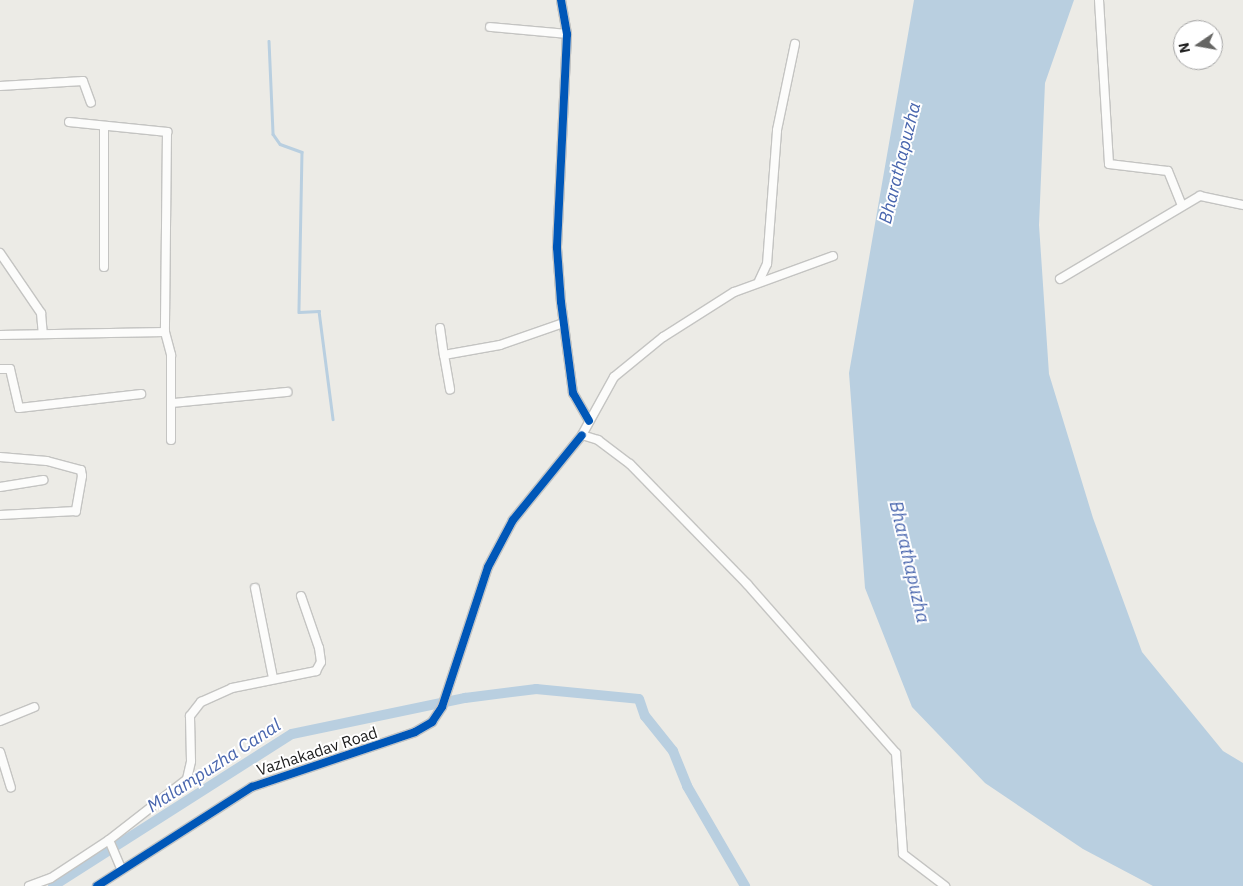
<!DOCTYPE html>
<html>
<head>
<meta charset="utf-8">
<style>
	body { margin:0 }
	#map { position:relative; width:1243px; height:886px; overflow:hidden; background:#ecebe6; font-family:"IBM Plex Sans",sans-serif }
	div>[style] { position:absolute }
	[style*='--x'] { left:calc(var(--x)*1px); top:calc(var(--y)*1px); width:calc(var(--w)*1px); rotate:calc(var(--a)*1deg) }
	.water>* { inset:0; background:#b9cfe0 }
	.stream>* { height:2.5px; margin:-1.25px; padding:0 1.25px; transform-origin:1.25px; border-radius:1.25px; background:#b9cfe0 }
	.canal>* { height:10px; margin:-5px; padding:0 5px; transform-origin:5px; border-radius:5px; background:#b9cfe0 }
	.roads { filter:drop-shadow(1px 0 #c4c4c2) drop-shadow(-1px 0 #c4c4c2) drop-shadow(0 1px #c4c4c2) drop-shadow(0 -1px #c4c4c2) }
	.minor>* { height:8px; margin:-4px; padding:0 4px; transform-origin:4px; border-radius:4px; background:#fcfcfb }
	.cycleway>* { height:8px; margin:-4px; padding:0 4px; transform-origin:4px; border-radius:4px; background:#0057b8 }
	span { translate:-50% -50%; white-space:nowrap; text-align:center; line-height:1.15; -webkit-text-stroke:4px #fff; paint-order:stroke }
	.street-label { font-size:16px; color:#1d1d1d }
	.water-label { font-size:18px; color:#4966ae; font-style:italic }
	.north { position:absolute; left:1173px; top:20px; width:50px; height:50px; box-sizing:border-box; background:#fff; border:1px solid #a5a5a5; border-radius:50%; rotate:258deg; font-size:14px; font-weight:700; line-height:20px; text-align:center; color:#1d1d1d }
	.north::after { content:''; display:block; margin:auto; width:18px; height:22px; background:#656563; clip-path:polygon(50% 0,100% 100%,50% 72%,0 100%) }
</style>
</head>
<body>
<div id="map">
	<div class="water">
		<div style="clip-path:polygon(914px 0,1074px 0,1045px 83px,1039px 225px,1049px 374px,1093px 518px,1142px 652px,1223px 751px,1243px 763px,1243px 886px,1153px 886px,1083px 849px,985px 783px,912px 707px,865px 588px,849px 373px)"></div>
	</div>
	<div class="stream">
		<div style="--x:269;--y:41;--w:93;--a:87.5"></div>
		<div style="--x:273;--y:134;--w:12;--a:55"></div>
		<div style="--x:280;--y:144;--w:23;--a:20"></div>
		<div style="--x:302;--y:152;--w:160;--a:91.1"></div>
		<div style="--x:299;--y:312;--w:20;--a:-3"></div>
		<div style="--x:319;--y:311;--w:109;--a:82.6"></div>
	</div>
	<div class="canal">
		<div style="--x:53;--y:886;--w:283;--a:-32.5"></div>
		<div style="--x:292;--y:734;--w:177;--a:-11.8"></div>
		<div style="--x:465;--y:698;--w:72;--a:-7.2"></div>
		<div style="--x:536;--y:689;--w:103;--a:5.5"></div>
		<div style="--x:639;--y:699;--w:18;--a:71"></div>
		<div style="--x:645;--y:716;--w:45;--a:51.3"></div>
		<div style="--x:673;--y:751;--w:38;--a:68"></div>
		<div style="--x:687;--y:786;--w:116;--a:59.9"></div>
	</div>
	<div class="roads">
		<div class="minor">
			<div style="--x:561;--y:0;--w:35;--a:80"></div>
			<div style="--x:567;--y:34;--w:214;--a:92.7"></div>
			<div style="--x:557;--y:248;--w:54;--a:85.8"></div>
			<div style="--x:561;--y:302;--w:92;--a:82.5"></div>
			<div style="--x:573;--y:393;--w:32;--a:60"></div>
			<div style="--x:1099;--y:0;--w:164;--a:86.5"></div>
			<div style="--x:1109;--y:164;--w:59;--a:6.8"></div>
			<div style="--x:1168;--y:171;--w:35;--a:68"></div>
			<div style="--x:490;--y:27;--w:77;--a:5.2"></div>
			<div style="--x:0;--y:86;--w:83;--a:-3.4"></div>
			<div style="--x:83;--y:81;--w:23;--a:70"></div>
			<div style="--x:69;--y:122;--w:99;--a:5.8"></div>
			<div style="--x:167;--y:132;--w:200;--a:90.6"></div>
			<div style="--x:165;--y:332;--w:24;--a:75"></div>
			<div style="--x:171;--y:355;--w:85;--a:90"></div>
			<div style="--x:104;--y:127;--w:140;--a:90"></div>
			<div style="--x:0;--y:253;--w:73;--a:55.7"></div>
			<div style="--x:41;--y:313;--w:21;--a:85"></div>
			<div style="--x:833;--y:256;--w:105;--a:160"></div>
			<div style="--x:734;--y:292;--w:84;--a:147.6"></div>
			<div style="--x:663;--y:337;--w:63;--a:140.8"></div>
			<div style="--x:614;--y:377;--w:66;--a:118.9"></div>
			<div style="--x:582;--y:435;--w:17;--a:17"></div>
			<div style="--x:598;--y:440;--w:40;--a:37"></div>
			<div style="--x:630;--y:464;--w:168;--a:45.7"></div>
			<div style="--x:747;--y:584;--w:225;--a:48.6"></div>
			<div style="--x:896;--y:753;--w:101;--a:86"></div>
			<div style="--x:903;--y:854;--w:53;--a:37.3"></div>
			<div style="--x:1060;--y:279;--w:163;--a:-30.7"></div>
			<div style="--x:1200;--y:196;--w:44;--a:11.8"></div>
			<div style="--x:759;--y:281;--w:19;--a:-65"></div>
			<div style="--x:767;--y:264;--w:134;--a:-85.7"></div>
			<div style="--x:777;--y:130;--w:88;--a:-78.2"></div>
			<div style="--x:440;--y:328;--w:27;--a:82"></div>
			<div style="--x:444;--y:355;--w:57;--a:-10.1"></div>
			<div style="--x:500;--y:345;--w:67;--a:-19.2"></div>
			<div style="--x:0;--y:335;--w:165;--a:-1"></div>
			<div style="--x:444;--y:355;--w:35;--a:80"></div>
			<div style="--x:0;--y:369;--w:10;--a:0"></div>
			<div style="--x:10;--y:369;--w:40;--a:77"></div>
			<div style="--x:19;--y:408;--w:123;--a:-6.5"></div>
			<div style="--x:173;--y:403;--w:115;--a:-5.5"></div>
			<div style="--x:0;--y:457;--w:47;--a:4.9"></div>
			<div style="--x:47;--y:461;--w:35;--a:15"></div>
			<div style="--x:81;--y:470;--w:6;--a:81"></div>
			<div style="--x:82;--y:476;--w:36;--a:100"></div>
			<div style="--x:76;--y:511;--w:76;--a:177"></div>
			<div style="--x:0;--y:487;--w:44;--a:-9.2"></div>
			<div style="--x:255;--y:588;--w:92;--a:78.7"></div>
			<div style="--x:0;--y:721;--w:37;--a:-22"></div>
			<div style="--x:0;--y:752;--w:37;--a:73"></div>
			<div style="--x:109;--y:840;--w:99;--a:-38"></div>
			<div style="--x:187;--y:779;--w:18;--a:-77"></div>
			<div style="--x:191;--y:761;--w:45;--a:-91.3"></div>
			<div style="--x:190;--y:716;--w:18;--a:-52"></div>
			<div style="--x:201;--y:702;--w:34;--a:-24"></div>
			<div style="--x:232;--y:688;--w:86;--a:-11.4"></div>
			<div style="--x:316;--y:671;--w:10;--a:-61"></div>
			<div style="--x:321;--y:662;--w:14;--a:-98"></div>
			<div style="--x:319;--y:648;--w:55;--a:-109.1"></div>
			<div style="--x:29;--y:886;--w:23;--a:-20"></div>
			<div style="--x:51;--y:878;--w:69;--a:-33.2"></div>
			<div style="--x:109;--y:840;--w:30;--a:67"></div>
			<div style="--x:97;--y:886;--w:184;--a:-32.6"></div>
			<div style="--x:252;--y:787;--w:172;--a:-18.6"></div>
			<div style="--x:415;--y:732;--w:20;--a:-30"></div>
			<div style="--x:432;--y:722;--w:18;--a:-56"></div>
			<div style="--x:442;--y:707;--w:147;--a:-71.8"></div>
			<div style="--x:488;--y:567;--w:53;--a:-62"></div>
			<div style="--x:513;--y:520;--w:109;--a:-50.9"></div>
		</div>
	</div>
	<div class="cycleway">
		<div style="--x:561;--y:0;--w:35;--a:80"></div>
		<div style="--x:567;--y:34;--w:214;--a:92.7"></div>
		<div style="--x:557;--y:248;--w:54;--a:85.8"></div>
		<div style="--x:561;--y:302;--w:92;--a:82.5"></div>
		<div style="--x:573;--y:393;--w:32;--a:60"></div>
		<div style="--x:97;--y:886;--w:184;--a:-32.6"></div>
		<div style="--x:252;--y:787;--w:172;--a:-18.6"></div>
		<div style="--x:415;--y:732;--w:20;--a:-30"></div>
		<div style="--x:432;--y:722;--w:18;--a:-56"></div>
		<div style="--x:442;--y:707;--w:147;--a:-71.8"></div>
		<div style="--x:488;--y:567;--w:53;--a:-62"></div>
		<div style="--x:513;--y:520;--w:109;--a:-50.9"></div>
	</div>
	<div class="street-label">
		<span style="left:317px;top:751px;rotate:-18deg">Vazhakadav Road</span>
	</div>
	<div class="water-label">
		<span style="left:900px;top:163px;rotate:-76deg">Bharathapuzha</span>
		<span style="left:909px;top:562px;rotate:77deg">Bharathapuzha</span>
		<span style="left:214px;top:766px;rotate:-33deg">Malampuzha Canal</span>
	</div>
	<div class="north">N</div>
</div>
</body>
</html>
